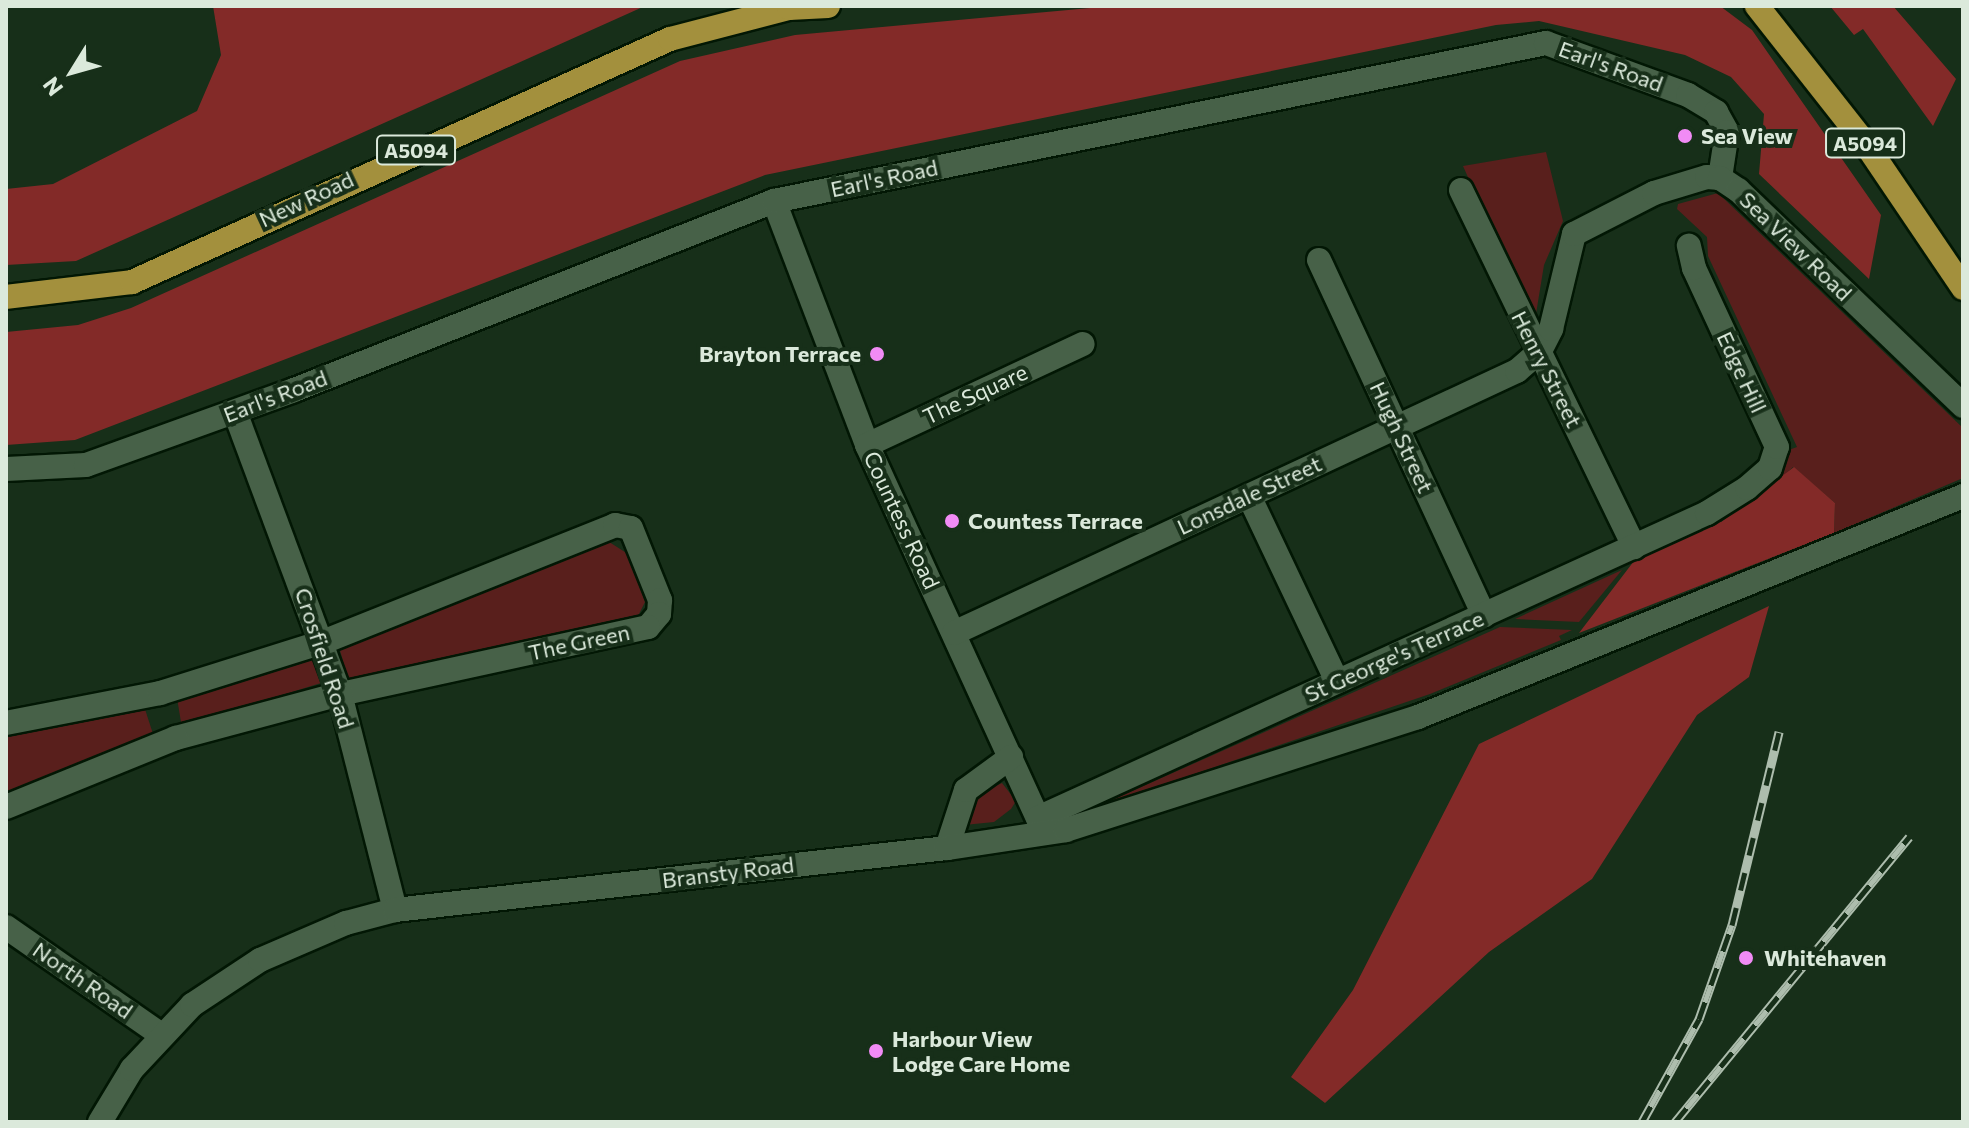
<!DOCTYPE html>
<html>
<head>
<meta charset="utf-8">
<style>
	body { margin:0 }
	#map { position:relative; width:1969px; height:1128px; overflow:hidden; background:#172f19; font-family:Commissioner,sans-serif }
	div>[style] { position:absolute }
	[style*='--x'] { left:calc(var(--x)*1px); top:calc(var(--y)*1px); width:calc(var(--w)*1px); rotate:calc(var(--a)*1deg) }
	.green>* { inset:0; background:#591f1c }
	.forest>* { inset:0; background:#832a28 }
	.roads { filter:drop-shadow(2px 0 #021704) drop-shadow(-2px 0 #021704) drop-shadow(0 2px #021704) drop-shadow(0 -2px #021704) }
	.street>* { height:24px; margin:-12px; padding:0 12px; transform-origin:12px; border-radius:12px; background:#476148 }
	.primary>* { height:24px; margin:-12px; padding:0 12px; transform-origin:12px; border-radius:12px; background:#a3903d }
	.rail>* { height:9px; margin-top:-4.5px; transform-origin:0; background:repeating-linear-gradient(90deg,#172f19 0 18px,#adbdad 0 36px); box-sizing:border-box; border-block:2px solid #adbdad }
	.dots>* { width:22px; height:22px; translate:-50% -50%; box-sizing:border-box; border:4px solid #172f19; border-radius:50% }
	span { translate:-50% -50%; white-space:nowrap; text-align:center; line-height:1.15; -webkit-text-stroke:8px #172f19; paint-order:stroke }
	.shield-label span { padding:2px 6px; background:#172f19; border:2px solid; border-radius:6px; -webkit-text-stroke-width:0 }
	.shield-label { font-size:20px; color:#dbe9db; font-weight:700 }
	.street-label { font-size:22px; color:#dbe9db }
	.poi-label { font-size:22px; color:#dbe9db; font-weight:700 }
	.left { translate:0 -50%; text-align:left }
	.right { translate:-100% -50%; text-align:right }
	.frame { position:absolute; inset:0; border:8px solid #dbe9db; pointer-events:none }
	.north { position:absolute; left:32px; top:32px; width:80px; height:80px; -webkit-text-stroke:6px #172f19; paint-order:stroke; rotate:233deg; font-size:22px; font-weight:700; line-height:32px; text-align:center; color:#dbe9db }
	.north::after { content:''; display:block; margin:auto; width:28px; height:36px; background:#dbe9db; clip-path:polygon(50% 0,100% 100%,50% 72%,0 100%) }
</style>
</head>
<body>
<div id="map">
	<div class="green">
		<div style="clip-path:polygon(1546px 152px,1563px 221px,1544px 265px,1534px 326px,1463px 166px)"></div>
		<div style="clip-path:polygon(1718px 193px,1963px 428px,1963px 478px,1834px 533px,1835px 503px,1793px 467px,1759px 498px,1756px 492px,1786px 451px,1797px 447px,1708px 256px,1707px 237px,1677px 209px,1678px 204px)"></div>
		<div style="clip-path:polygon(606px 540px,628px 554px,645px 602px,636px 620px,348px 679px,339px 647px)"></div>
		<div style="clip-path:polygon(1622px 570px,1579px 622px,1515px 619px,1565px 596px)"></div>
		<div style="clip-path:polygon(1500px 627px,1572px 630px,1559px 636px,1561px 640px,1430px 694px,1094px 808px)"></div>
		<div style="clip-path:polygon(311px 656px,321px 683px,189px 724px,181px 722px,177px 698px)"></div>
		<div style="clip-path:polygon(143px 703px,154px 737px,6px 798px,6px 732px)"></div>
		<div style="clip-path:polygon(1002px 783px,1016px 801px,1011px 809px,994px 822px,964px 825px,980px 793px)"></div>
	</div>
	<div class="forest">
		<div style="clip-path:polygon(213px 6px,645px 6px,76px 261px,6px 265px,6px 189px,53px 184px,197px 111px,221px 55px)"></div>
		<div style="clip-path:polygon(1112px 6px,1720px 6px,1752px 30px,1881px 215px,1869px 279px,1759px 174px,1764px 114px,1731px 77px,1685px 55px,1539px 21px,1496px 25px,765px 175px,75px 440px,6px 445px,6px 332px,78px 325px,131px 308px,680px 61px,795px 35px)"></div>
		<div style="clip-path:polygon(1830px 6px,1893px 6px,1956px 79px,1933px 126px,1863px 29px,1854px 35px)"></div>
		<div style="clip-path:polygon(1794px 467px,1835px 503px,1834px 533px,1579px 633px,1634px 561px,1718px 519px,1721px 522px)"></div>
		<div style="clip-path:polygon(1769px 606px,1749px 677px,1697px 715px,1592px 879px,1489px 952px,1325px 1103px,1291px 1077px,1353px 990px,1479px 744px)"></div>
	</div>
	<div class="roads">
		<div class="street">
			<div style="--x:1461;--y:190;--w:397;--a:64.1"></div>
			<div style="--x:774;--y:201;--w:261;--a:69.1"></div>
			<div style="--x:867;--y:445;--w:425;--a:65.4"></div>
			<div style="--x:1319;--y:260;--w:392;--a:65.1"></div>
			<div style="--x:235;--y:412;--w:301;--a:69.6"></div>
			<div style="--x:340;--y:694;--w:223;--a:75.7"></div>
			<div style="--x:867;--y:445;--w:238;--a:-25.1"></div>
			<div style="--x:6;--y:469;--w:80;--a:-2.9"></div>
			<div style="--x:86;--y:465;--w:221;--a:-19.8"></div>
			<div style="--x:294;--y:390;--w:516;--a:-21.49"></div>
			<div style="--x:774;--y:201;--w:788;--a:-11.57"></div>
			<div style="--x:1546;--y:43;--w:151;--a:20.1"></div>
			<div style="--x:1688;--y:95;--w:33;--a:31"></div>
			<div style="--x:1716;--y:112;--w:23;--a:61"></div>
			<div style="--x:1727;--y:132;--w:47;--a:98.7"></div>
			<div style="--x:1249;--y:496;--w:205;--a:64.6"></div>
			<div style="--x:954;--y:633;--w:621;--a:-24.96"></div>
			<div style="--x:1517;--y:371;--w:30;--a:-41"></div>
			<div style="--x:1540;--y:351;--w:25;--a:-63"></div>
			<div style="--x:1551;--y:329;--w:98;--a:-76.4"></div>
			<div style="--x:1574;--y:234;--w:90;--a:-27.1"></div>
			<div style="--x:1654;--y:193;--w:55;--a:-16.8"></div>
			<div style="--x:1707;--y:177;--w:13;--a:4"></div>
			<div style="--x:1720;--y:178;--w:22;--a:34"></div>
			<div style="--x:1738;--y:190;--w:312;--a:43.8"></div>
			<div style="--x:6;--y:723;--w:157;--a:-11"></div>
			<div style="--x:160;--y:693;--w:171;--a:-17.4"></div>
			<div style="--x:323;--y:642;--w:315;--a:-21.8"></div>
			<div style="--x:615;--y:525;--w:16;--a:11"></div>
			<div style="--x:631;--y:528;--w:78;--a:68.1"></div>
			<div style="--x:660;--y:600;--w:14;--a:94"></div>
			<div style="--x:659;--y:614;--w:17;--a:130"></div>
			<div style="--x:648;--y:627;--w:315;--a:167.7"></div>
			<div style="--x:340;--y:694;--w:170;--a:165"></div>
			<div style="--x:176;--y:738;--w:183;--a:157.9"></div>
			<div style="--x:1038;--y:818;--w:735;--a:-24.51"></div>
			<div style="--x:1707;--y:513;--w:47;--a:-32"></div>
			<div style="--x:1747;--y:488;--w:30;--a:-41"></div>
			<div style="--x:1770;--y:468;--w:22;--a:-72"></div>
			<div style="--x:1777;--y:447;--w:197;--a:-114.9"></div>
			<div style="--x:1694;--y:268;--w:23;--a:-103"></div>
			<div style="--x:947;--y:848;--w:61;--a:-71.9"></div>
			<div style="--x:966;--y:790;--w:56;--a:-36.3"></div>
			<div style="--x:6;--y:927;--w:188;--a:34.8"></div>
			<div style="--x:100;--y:1122;--w:62;--a:-58.9"></div>
			<div style="--x:132;--y:1069;--w:88;--a:-46.8"></div>
			<div style="--x:192;--y:1005;--w:82;--a:-33.5"></div>
			<div style="--x:260;--y:960;--w:94;--a:-23.3"></div>
			<div style="--x:346;--y:923;--w:51;--a:-14.9"></div>
			<div style="--x:395;--y:910;--w:555;--a:-6.41"></div>
			<div style="--x:947;--y:848;--w:120;--a:-8.6"></div>
			<div style="--x:1066;--y:830;--w:370;--a:-17.8"></div>
			<div style="--x:1418;--y:717;--w:588;--a:-22.07"></div>
		</div>
		<div class="primary">
			<div style="--x:1757;--y:6;--w:174;--a:51.8"></div>
			<div style="--x:1865;--y:143;--w:175;--a:55.9"></div>
			<div style="--x:6;--y:297;--w:127;--a:-6.8"></div>
			<div style="--x:132;--y:282;--w:590;--a:-24.31"></div>
			<div style="--x:670;--y:39;--w:123;--a:-14.6"></div>
			<div style="--x:789;--y:8;--w:39;--a:-3"></div>
		</div>
	</div>
	<div class="rail">
		<div style="--x:1642;--y:1122;--w:118;--a:-61"></div>
		<div style="--x:1699;--y:1019;--w:100;--a:-70.7"></div>
		<div style="--x:1732;--y:925;--w:199;--a:-76.3"></div>
		<div style="--x:1675;--y:1122;--w:369;--a:-50.6"></div>
	</div>
	<div class="dots">
		<div style="left:1685px;top:136px;background:#f18bf5"></div>
		<div style="left:877px;top:354px;background:#f18bf5"></div>
		<div style="left:952px;top:521px;background:#f18bf5"></div>
		<div style="left:1746px;top:958px;background:#f18bf5"></div>
		<div style="left:876px;top:1051px;background:#f18bf5"></div>
	</div>
	<div class="shield-label">
		<span style="left:1865px;top:143px">A5094</span>
		<span style="left:416px;top:150px">A5094</span>
	</div>
	<div class="street-label">
		<span style="left:1611px;top:66px;rotate:20deg">Earl's Road</span>
		<span style="left:884px;top:178px;rotate:-12deg">Earl's Road</span>
		<span style="left:306px;top:199px;rotate:-25deg">New Road</span>
		<span style="left:1796px;top:246px;rotate:44deg">Sea View Road</span>
		<span style="left:1547px;top:369px;rotate:63deg">Henry Street</span>
		<span style="left:1742px;top:372px;rotate:65deg">Edge Hill</span>
		<span style="left:975px;top:394px;rotate:-25deg">The Square</span>
		<span style="left:275px;top:396px;rotate:-21deg">Earl's Road</span>
		<span style="left:1402px;top:437px;rotate:65deg">Hugh Street</span>
		<span style="left:1249px;top:495px;rotate:-25deg">Lonsdale Street</span>
		<span style="left:902px;top:520px;rotate:65deg">Countess Road</span>
		<span style="left:579px;top:642px;rotate:-12deg">The Green</span>
		<span style="left:1394px;top:656px;rotate:-24deg">St George's Terrace</span>
		<span style="left:325px;top:658px;rotate:72deg">Crosfield Road</span>
		<span style="left:728px;top:872px;rotate:-7deg">Bransty Road</span>
		<span style="left:83px;top:980px;rotate:35deg">North Road</span>
	</div>
	<div class="poi-label">
		<span class="left" style="left:1701px;top:136px">Sea View</span>
		<span class="right" style="left:861px;top:354px">Brayton Terrace</span>
		<span class="left" style="left:968px;top:521px">Countess Terrace</span>
		<span class="left" style="left:1764px;top:958px">Whitehaven</span>
		<span class="left" style="left:892px;top:1051px">Harbour View<br>Lodge Care Home</span>
	</div>
	<div class="frame"></div>
	<div class="north">N</div>
</div>
</body>
</html>
